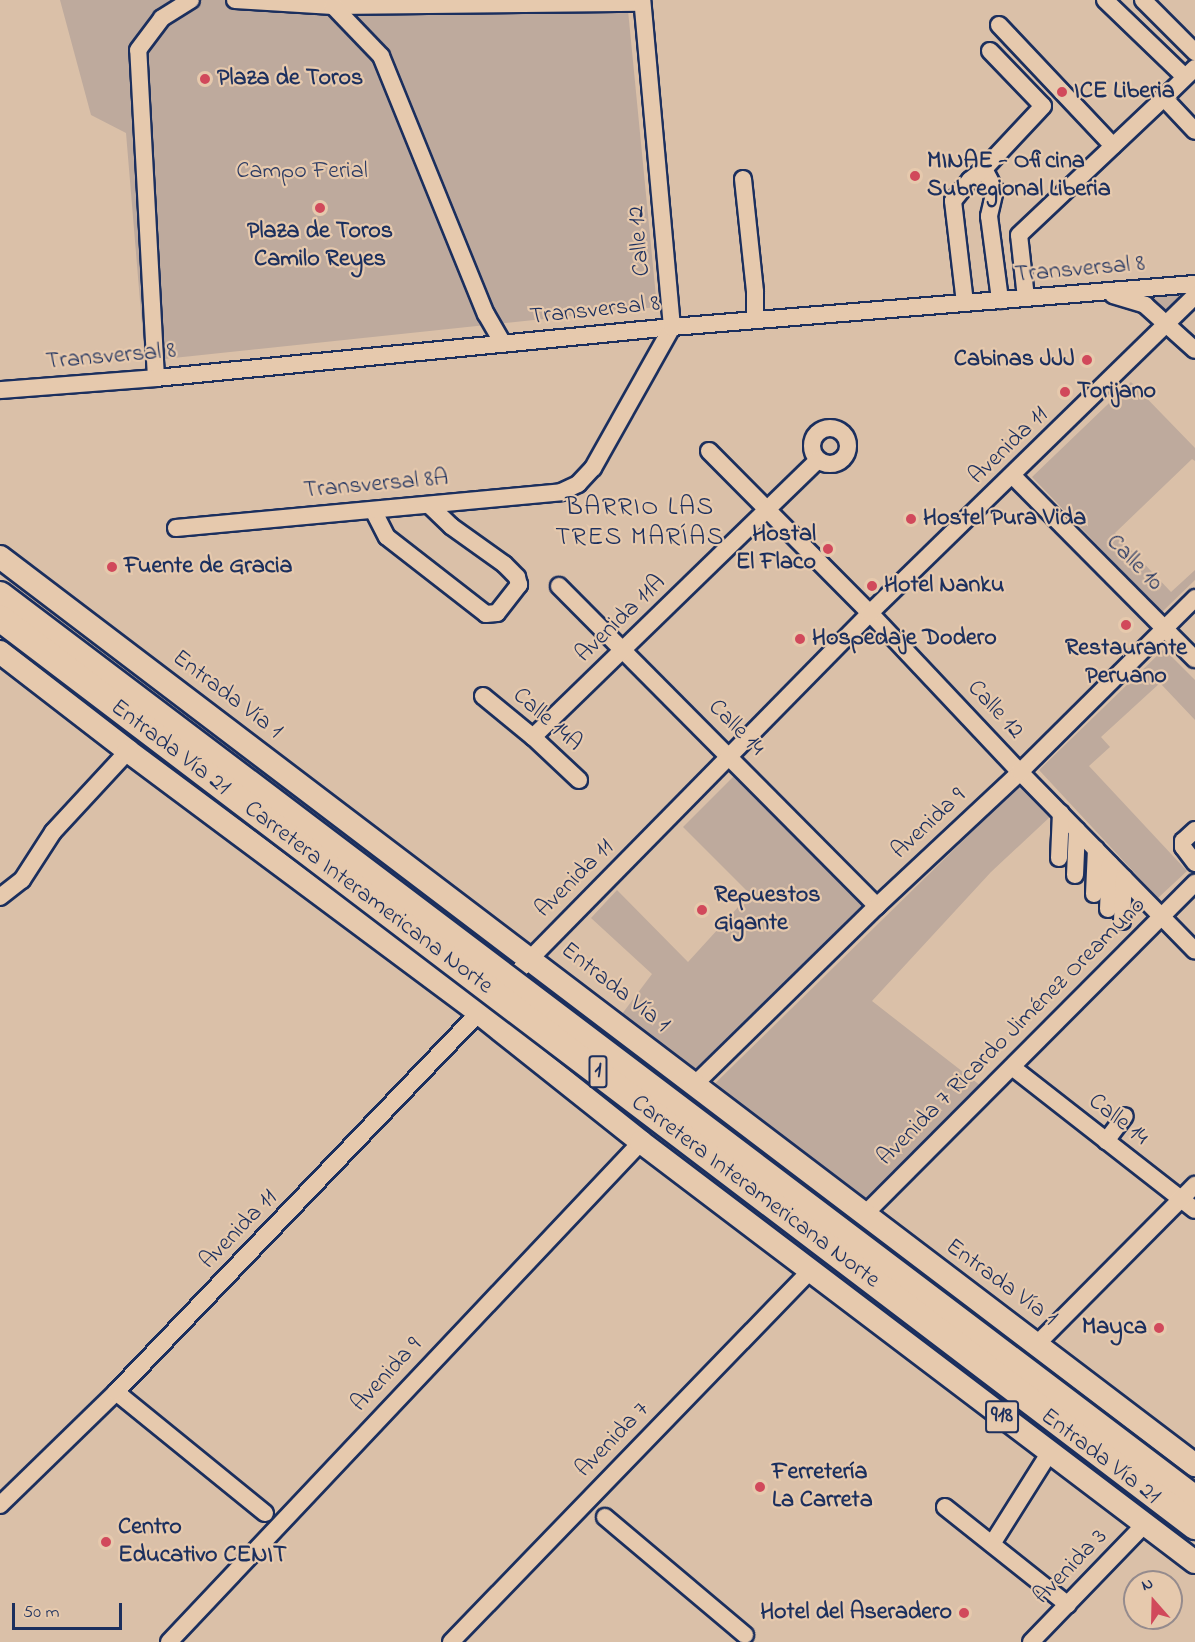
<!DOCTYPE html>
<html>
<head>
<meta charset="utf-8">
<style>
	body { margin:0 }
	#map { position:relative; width:1195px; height:1642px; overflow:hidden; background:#dac0a8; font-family:"Indie Flower",sans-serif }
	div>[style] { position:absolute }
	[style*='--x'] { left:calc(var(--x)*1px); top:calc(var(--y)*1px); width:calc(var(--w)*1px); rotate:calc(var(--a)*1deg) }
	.green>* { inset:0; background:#beaa9d }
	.roads { filter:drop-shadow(2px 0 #1b2f5e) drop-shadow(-2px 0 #1b2f5e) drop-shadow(0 2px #1b2f5e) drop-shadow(0 -2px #1b2f5e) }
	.minor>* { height:16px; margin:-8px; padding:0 8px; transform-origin:8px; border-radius:8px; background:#e6c9ad }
	.minor>.ring { margin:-8px; padding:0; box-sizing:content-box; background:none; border:16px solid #e6c9ad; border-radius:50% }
	.major>* { height:22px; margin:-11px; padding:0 11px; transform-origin:11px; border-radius:11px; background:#e6c9ad }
	.bridges { filter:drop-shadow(2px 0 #1b2f5e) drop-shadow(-2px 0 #1b2f5e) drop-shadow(0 2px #1b2f5e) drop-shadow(0 -2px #1b2f5e) }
	.highway-bridge>* { height:26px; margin:-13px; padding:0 13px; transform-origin:13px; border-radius:13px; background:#e6c9ad }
	.dots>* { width:16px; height:16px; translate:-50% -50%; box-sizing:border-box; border:3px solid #e6c9ad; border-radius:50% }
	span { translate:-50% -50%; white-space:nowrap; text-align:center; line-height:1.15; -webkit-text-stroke:4.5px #e6c9ad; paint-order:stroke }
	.shield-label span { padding:2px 4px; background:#e6c9ad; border:2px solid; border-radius:4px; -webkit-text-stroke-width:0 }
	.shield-label { font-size:22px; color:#1b2f5e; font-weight:700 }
	.poi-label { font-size:24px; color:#1b2f5e; font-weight:700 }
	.left { translate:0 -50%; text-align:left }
	.right { translate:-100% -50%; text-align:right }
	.park-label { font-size:24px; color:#2b3b64 }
	.street-label { font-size:24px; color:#1b2f5e }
	.neighbourhood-label { font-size:26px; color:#1b2f5e; letter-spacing:1.5px }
	.north { position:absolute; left:1123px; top:1570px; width:60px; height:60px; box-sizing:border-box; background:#e6c9ad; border:2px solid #958b8d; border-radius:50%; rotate:340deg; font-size:16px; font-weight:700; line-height:24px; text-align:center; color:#1b2f5e }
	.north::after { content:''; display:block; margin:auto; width:21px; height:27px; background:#d1495b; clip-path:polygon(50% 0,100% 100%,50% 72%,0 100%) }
	.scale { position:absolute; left:12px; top:1603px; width:110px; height:27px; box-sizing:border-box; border:3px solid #1b2f5e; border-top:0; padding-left:8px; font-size:18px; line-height:21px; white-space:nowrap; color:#1b2f5e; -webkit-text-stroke:4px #e6c9ad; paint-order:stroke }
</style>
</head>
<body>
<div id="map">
	<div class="green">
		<div style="clip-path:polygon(60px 0,627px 0,657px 307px,145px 361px,126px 133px,91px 115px)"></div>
		<div style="clip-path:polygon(1191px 289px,1170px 313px,1129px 294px)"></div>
		<div style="clip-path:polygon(1131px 382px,1195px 448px,1195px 461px,1192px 459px,1115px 533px,1171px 592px,1195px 570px,1195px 580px,1162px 612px,1032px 477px)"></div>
		<div style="clip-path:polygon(1164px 649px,1195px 680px,1195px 720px,1160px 683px,1101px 737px,1110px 747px,1089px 766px,1187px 871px,1158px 898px,1039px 770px)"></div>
		<div style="clip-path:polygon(737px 773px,868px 905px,695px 1074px,622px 1014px,652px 974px,591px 918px,617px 890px,688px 962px,750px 894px,683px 827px)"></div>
		<div style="clip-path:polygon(1020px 785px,1052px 815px,991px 872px,872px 1001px,981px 1086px,856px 1214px,698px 1100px)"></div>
	</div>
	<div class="roads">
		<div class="minor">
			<div style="--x:235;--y:0;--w:98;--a:3.5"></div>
			<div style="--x:333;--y:6;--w:309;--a:-0.6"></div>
			<div style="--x:1105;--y:0;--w:111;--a:43.9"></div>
			<div style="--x:1143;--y:0;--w:74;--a:45"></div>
			<div style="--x:333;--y:6;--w:69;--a:46.2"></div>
			<div style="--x:381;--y:56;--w:279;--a:67.9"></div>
			<div style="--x:486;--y:314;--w:34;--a:60"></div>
			<div style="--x:999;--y:25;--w:166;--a:46.7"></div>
			<div style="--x:990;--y:51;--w:76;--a:46.1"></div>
			<div style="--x:1043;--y:106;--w:86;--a:133.1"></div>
			<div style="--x:984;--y:169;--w:24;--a:62"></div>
			<div style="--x:995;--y:190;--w:27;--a:103"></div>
			<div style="--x:989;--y:216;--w:85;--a:82.5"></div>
			<div style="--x:1164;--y:98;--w:43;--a:-44.1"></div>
			<div style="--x:743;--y:179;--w:114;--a:83.9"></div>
			<div style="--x:755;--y:292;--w:28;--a:90"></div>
			<div style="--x:1113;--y:295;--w:34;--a:17"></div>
			<div style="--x:1145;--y:305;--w:67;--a:42"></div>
			<div style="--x:1026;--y:298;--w:63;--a:-96.3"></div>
			<div style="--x:1019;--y:235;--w:199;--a:-43.4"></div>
			<div style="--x:1164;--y:98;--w:45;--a:46.8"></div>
			<div style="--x:965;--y:303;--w:103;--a:-96.7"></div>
			<div style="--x:953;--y:201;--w:27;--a:-51"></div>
			<div style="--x:970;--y:180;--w:18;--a:-38"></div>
			<div style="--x:156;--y:378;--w:328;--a:-93.1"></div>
			<div style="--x:138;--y:50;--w:40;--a:-53"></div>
			<div style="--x:162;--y:18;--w:34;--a:-32"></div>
			<div style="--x:0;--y:390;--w:156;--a:-4.4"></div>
			<div style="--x:156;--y:378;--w:519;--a:-5.64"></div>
			<div style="--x:672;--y:327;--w:525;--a:-4.7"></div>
			<div class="ring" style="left:812px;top:428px;width:20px;height:20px"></div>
			<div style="--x:709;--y:451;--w:228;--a:45.2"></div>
			<div style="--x:870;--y:613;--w:219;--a:46.7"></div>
			<div style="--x:1020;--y:772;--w:250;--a:45.6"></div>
			<div style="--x:1013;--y:476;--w:258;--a:45.2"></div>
			<div style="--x:373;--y:510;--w:30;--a:63"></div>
			<div style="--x:387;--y:537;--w:125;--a:37.9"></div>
			<div style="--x:486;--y:614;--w:11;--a:-5"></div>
			<div style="--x:497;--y:613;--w:36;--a:-52"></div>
			<div style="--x:519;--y:585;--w:8;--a:-104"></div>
			<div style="--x:517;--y:577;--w:18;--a:-135"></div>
			<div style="--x:504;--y:564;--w:65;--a:-144.4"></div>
			<div style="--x:451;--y:526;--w:30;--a:-136"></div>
			<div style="--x:176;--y:528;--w:387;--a:-5.3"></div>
			<div style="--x:561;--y:492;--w:19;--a:-25"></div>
			<div style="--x:578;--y:484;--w:22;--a:-47"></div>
			<div style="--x:593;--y:468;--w:162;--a:-60.7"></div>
			<div style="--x:672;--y:327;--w:328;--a:-95.2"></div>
			<div style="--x:559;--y:586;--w:451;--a:45.2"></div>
			<div style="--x:483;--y:696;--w:65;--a:39.4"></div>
			<div style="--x:533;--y:737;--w:63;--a:43.1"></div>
			<div style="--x:533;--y:737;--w:397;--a:-44.2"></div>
			<div style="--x:1195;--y:830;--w:16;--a:137"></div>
			<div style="--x:1183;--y:841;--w:6;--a:90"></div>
			<div style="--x:1183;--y:847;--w:20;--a:53"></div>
			<div style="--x:1059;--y:858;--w:45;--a:-87.5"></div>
			<div style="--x:1075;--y:875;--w:45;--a:-87.5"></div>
			<div style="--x:1094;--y:894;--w:45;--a:-87.5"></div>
			<div style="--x:0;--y:897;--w:28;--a:-38"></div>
			<div style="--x:22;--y:880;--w:57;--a:-57.1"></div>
			<div style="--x:53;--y:832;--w:110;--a:-47.2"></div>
			<div style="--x:1108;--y:909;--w:45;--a:-87.5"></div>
			<div style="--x:1122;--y:921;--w:43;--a:-87.3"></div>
			<div style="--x:1012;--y:1067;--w:232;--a:38"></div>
			<div style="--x:695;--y:1084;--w:255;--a:-44.4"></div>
			<div style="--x:877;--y:906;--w:196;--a:-43.1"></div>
			<div style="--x:1020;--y:772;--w:247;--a:-44.8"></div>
			<div style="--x:1106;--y:1141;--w:31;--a:-53"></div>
			<div style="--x:864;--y:1215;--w:469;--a:-45.1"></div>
			<div style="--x:1038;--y:1343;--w:223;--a:-45.2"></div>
			<div style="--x:116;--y:1392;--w:192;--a:39.1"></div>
			<div style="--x:0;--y:1505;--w:162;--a:-44.2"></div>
			<div style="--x:116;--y:1392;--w:600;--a:-46.28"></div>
			<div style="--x:531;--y:958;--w:484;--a:-45.5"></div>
			<div style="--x:870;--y:613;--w:454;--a:-44.3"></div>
			<div style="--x:945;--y:1507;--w:157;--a:38.5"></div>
			<div style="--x:605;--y:1517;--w:183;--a:40.1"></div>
			<div style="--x:992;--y:1544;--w:109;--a:-57.8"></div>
			<div style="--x:169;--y:1642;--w:688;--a:-46.65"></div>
			<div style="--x:451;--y:1642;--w:516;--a:-45.94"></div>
			<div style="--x:1031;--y:1642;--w:164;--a:-46"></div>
		</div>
		<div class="major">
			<div style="--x:0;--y:557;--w:1501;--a:37.23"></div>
			<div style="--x:0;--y:652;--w:162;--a:37.7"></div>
			<div style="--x:128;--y:751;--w:438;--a:36.7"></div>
			<div style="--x:479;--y:1013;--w:207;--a:38.5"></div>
			<div style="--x:641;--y:1142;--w:695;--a:37.17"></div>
		</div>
	</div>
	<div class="bridges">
		<div class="highway-bridge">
			<div style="--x:0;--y:595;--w:1498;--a:37.11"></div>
			<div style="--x:0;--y:618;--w:1501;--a:37.23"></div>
		</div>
	</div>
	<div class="dots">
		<div style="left:205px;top:79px;background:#d1495b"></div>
		<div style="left:1062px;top:92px;background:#d1495b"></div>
		<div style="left:915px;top:176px;background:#d1495b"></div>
		<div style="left:320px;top:208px;background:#d1495b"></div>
		<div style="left:1087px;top:360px;background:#d1495b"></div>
		<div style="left:1065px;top:392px;background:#d1495b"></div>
		<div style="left:911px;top:519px;background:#d1495b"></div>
		<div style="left:828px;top:549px;background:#d1495b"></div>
		<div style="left:112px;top:567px;background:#d1495b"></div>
		<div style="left:872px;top:586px;background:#d1495b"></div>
		<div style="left:1126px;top:625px;background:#d1495b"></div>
		<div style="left:800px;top:639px;background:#d1495b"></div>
		<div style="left:702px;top:910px;background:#d1495b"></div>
		<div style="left:1159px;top:1328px;background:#d1495b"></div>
		<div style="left:760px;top:1487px;background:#d1495b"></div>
		<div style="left:106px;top:1542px;background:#d1495b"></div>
		<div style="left:964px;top:1613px;background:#d1495b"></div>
	</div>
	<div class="shield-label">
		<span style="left:598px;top:1072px">1</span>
		<span style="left:1002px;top:1417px">918</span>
	</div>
	<div class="poi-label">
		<span class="left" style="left:217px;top:79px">Plaza de Toros</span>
		<span class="left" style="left:1074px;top:92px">ICE Liberia</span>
		<span class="left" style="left:927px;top:176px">MINAE - Oficina<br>Subregional Liberia</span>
		<span style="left:320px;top:246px">Plaza de Toros<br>Camilo Reyes</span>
		<span class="right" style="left:1075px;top:360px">Cabinas JJJ</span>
		<span class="left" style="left:1077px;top:392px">Torijano</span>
		<span class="left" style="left:923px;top:519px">Hostel Pura Vida</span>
		<span class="right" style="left:816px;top:549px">Hostal<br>El Flaco</span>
		<span class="left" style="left:124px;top:567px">Fuente de Gracia</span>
		<span class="left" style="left:884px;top:586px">Hotel Nanku</span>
		<span class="left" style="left:812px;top:639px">Hospedaje Dodero</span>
		<span style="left:1126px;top:663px">Restaurante<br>Peruano</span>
		<span class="left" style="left:714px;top:910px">Repuestos<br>Gigante</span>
		<span class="right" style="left:1147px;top:1328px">Mayca</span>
		<span class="left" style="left:772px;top:1487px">Ferretería<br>La Carreta</span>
		<span class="left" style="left:118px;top:1542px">Centro<br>Educativo CENIT</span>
		<span class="right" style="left:952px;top:1613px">Hotel del Aseradero</span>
	</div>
	<div class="park-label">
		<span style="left:302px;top:172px">Campo Ferial</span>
	</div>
	<div class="street-label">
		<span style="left:640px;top:241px;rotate:-95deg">Calle 12</span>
		<span style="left:1080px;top:270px;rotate:-5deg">Transversal 8</span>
		<span style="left:595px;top:311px;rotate:-6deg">Transversal 8</span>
		<span style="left:111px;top:357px;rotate:-5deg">Transversal 8</span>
		<span style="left:1009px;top:446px;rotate:-44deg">Avenida 11</span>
		<span style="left:376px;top:485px;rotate:-5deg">Transversal 8A</span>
		<span style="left:1134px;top:563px;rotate:45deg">Calle 10</span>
		<span style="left:621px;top:619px;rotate:-44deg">Avenida 11A</span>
		<span style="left:227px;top:695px;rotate:37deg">Entrada Vía 1</span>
		<span style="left:995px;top:710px;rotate:47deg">Calle 12</span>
		<span style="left:547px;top:720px;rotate:41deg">Calle 14A</span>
		<span style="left:736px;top:728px;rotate:45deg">Calle 14</span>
		<span style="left:170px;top:748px;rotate:37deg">Entrada Vía 21</span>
		<span style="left:929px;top:824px;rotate:-43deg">Avenida 9</span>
		<span style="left:575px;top:879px;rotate:-45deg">Avenida 11</span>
		<span style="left:368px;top:898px;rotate:37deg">Carretera Interamericana Norte</span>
		<span style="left:615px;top:988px;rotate:38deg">Entrada Vía 1</span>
		<span style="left:1012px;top:1032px;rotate:-45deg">Avenida 7 Ricardo Jiménez Oreamuno</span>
		<span style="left:1118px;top:1120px;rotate:38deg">Calle 14</span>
		<span style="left:755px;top:1192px;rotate:37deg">Carretera Interamericana Norte</span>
		<span style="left:239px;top:1230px;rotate:-46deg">Avenida 11</span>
		<span style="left:1001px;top:1283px;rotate:36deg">Entrada Vía 1</span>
		<span style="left:387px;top:1375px;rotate:-47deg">Avenida 9</span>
		<span style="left:613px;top:1440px;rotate:-46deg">Avenida 7</span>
		<span style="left:1100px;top:1457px;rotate:37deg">Entrada Vía 21</span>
		<span style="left:1071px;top:1567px;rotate:-46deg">Avenida 3</span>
	</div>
	<div class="neighbourhood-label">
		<span style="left:640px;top:524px">BARRIO LAS<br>TRES MARÍAS</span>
	</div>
	<div class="north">N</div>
	<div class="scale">50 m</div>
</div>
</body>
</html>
